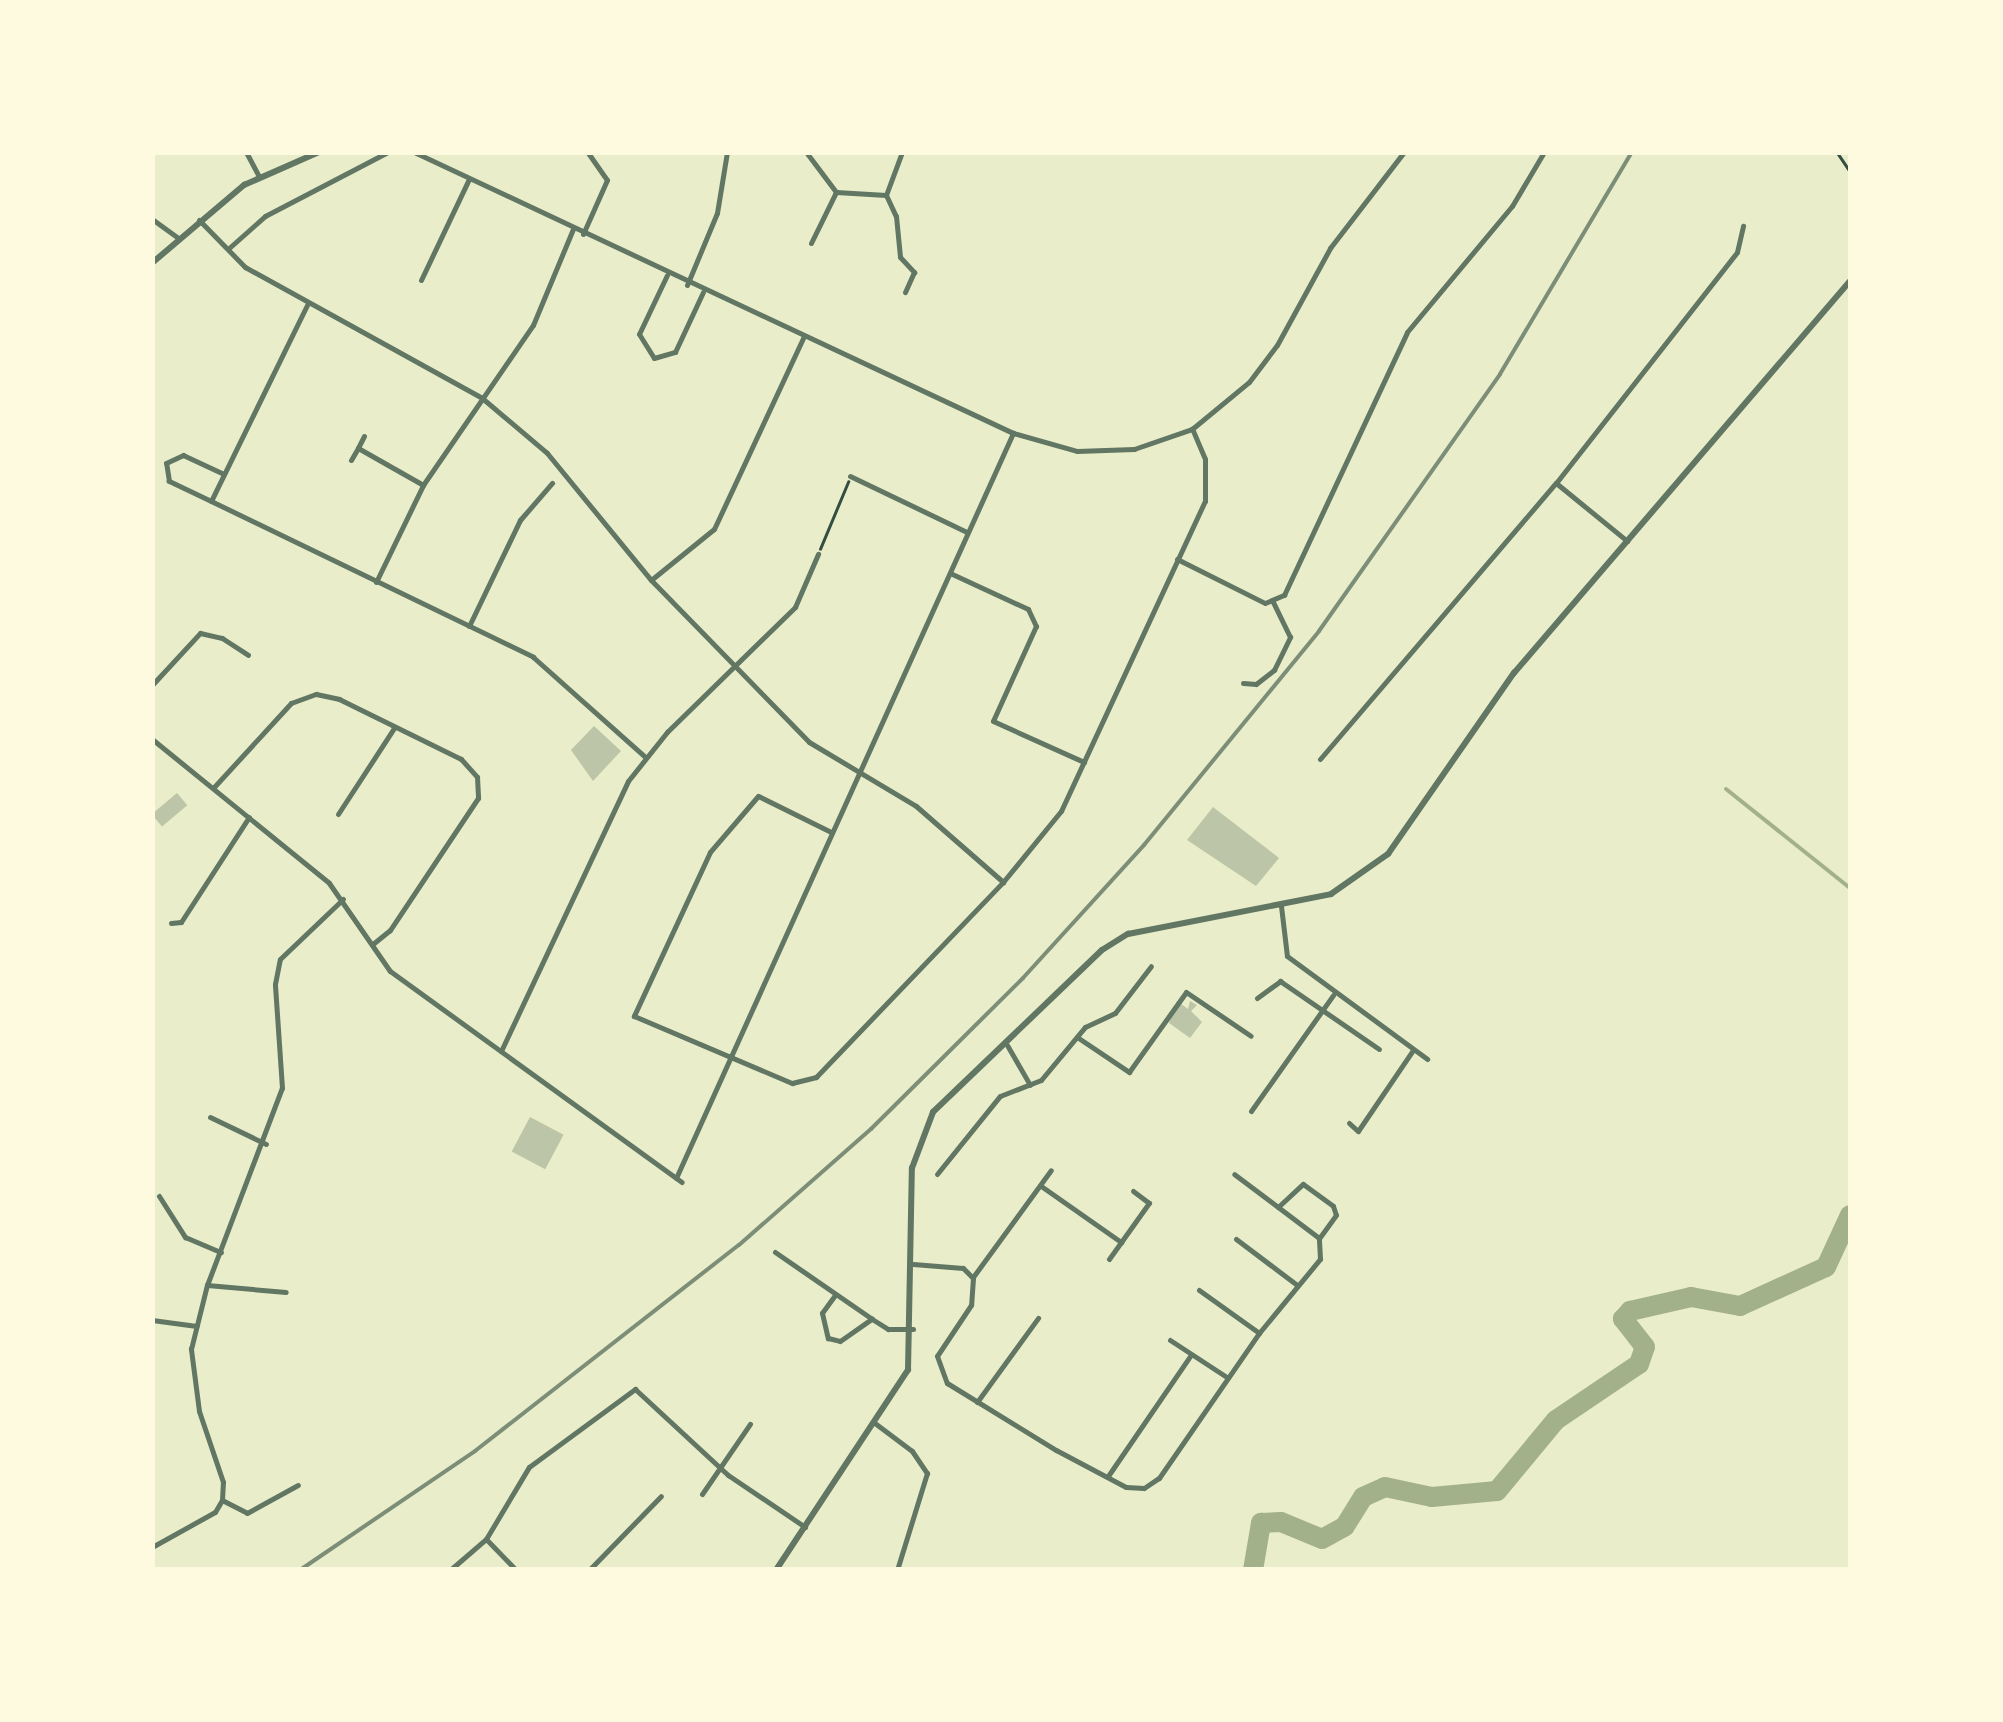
<!DOCTYPE html>
<html>
<head>
<meta charset="utf-8">
<style>
	body { margin:0 }
	#map { position:relative; width:2003px; height:1722px; overflow:hidden; background:#e9edc9; font-family:Commissioner,sans-serif }
	div>[style] { position:absolute }
	[style*='--x'] { left:calc(var(--x)*1px); top:calc(var(--y)*1px); width:calc(var(--w)*1px); rotate:calc(var(--a)*1deg) }
	.stream>* { height:4px; margin:-2px; padding:0 2px; transform-origin:2px; border-radius:2px; background:#a3b18a }
	.river>* { height:20px; margin:-10px; padding:0 10px; transform-origin:10px; border-radius:10px; background:#a3b18a }
	.building>* { inset:0; background:#bcc5a7; transform-origin:0 0 }
	.path>* { height:2.5px; margin:-1.25px; padding:0 1.25px; transform-origin:1.25px; border-radius:1.25px; background:#344e41 }
	.minor>* { height:5px; margin:-2.5px; padding:0 2.5px; transform-origin:2.5px; border-radius:2.5px; background:#617663 }
	.tertiary>* { height:6px; margin:-3px; padding:0 3px; transform-origin:3px; border-radius:3px; background:#617663 }
	.rail>* { height:4px; margin:-2px; padding:0 2px; transform-origin:2px; border-radius:2px; background:#7c8e77 }
	span { translate:-50% -50%; white-space:nowrap; text-align:center; line-height:1.15; -webkit-text-stroke:8px #fefae0; paint-order:stroke }
	.frame { position:absolute; inset:0; border:155px solid #fefae0; pointer-events:none }
</style>
</head>
<body>
<div id="map">
	<div class="stream">
		<div style="--x:1726;--y:789;--w:159;--a:38.6"></div>
	</div>
	<div class="river">
		<div style="--x:1253;--y:1570;--w:48;--a:-80.3"></div>
		<div style="--x:1261;--y:1523;--w:20;--a:-3"></div>
		<div style="--x:1281;--y:1522;--w:44;--a:22.5"></div>
		<div style="--x:1322;--y:1539;--w:26;--a:-29"></div>
		<div style="--x:1345;--y:1526;--w:34;--a:-58"></div>
		<div style="--x:1363;--y:1497;--w:24;--a:-24"></div>
		<div style="--x:1385;--y:1487;--w:48;--a:12"></div>
		<div style="--x:1432;--y:1497;--w:65;--a:-5.3"></div>
		<div style="--x:1497;--y:1491;--w:92;--a:-50.3"></div>
		<div style="--x:1556;--y:1420;--w:100;--a:-34"></div>
		<div style="--x:1639;--y:1364;--w:18;--a:-71"></div>
		<div style="--x:1645;--y:1347;--w:36;--a:-128"></div>
		<div style="--x:1623;--y:1319;--w:11;--a:-49"></div>
		<div style="--x:1630;--y:1311;--w:63;--a:-12.9"></div>
		<div style="--x:1691;--y:1297;--w:50;--a:10.4"></div>
		<div style="--x:1740;--y:1306;--w:94;--a:-24.4"></div>
		<div style="--x:1826;--y:1267;--w:57;--a:-65.2"></div>
	</div>
	<div class="building">
		<div style="clip-path:polygon(594px 726px,621px 751px,593px 781px,571px 750px)"></div>
		<div style="left:177px;top:793px;width:16px;height:33px;rotate:50deg"></div>
		<div style="clip-path:polygon(1213px 807px,1279px 858px,1256px 886px,1187px 840px)"></div>
		<div style="clip-path:polygon(1177px 1001px,1188px 1009px,1190px 1001px,1197px 1005px,1191px 1011px,1202px 1022px,1190px 1038px,1169px 1023px)"></div>
		<div style="left:530px;top:1117px;width:38px;height:39px;rotate:28deg"></div>
	</div>
	<div class="path">
		<div style="--x:1837;--y:152;--w:23;--a:56"></div>
		<div style="--x:820;--y:549;--w:73;--a:-67.3"></div>
	</div>
	<div class="minor">
		<div style="--x:246;--y:152;--w:27;--a:62"></div>
		<div style="--x:414;--y:152;--w:662;--a:25.13"></div>
		<div style="--x:1013;--y:433;--w:66;--a:15.7"></div>
		<div style="--x:1077;--y:451;--w:57;--a:-2"></div>
		<div style="--x:1134;--y:449;--w:61;--a:-19"></div>
		<div style="--x:1192;--y:429;--w:74;--a:-39.5"></div>
		<div style="--x:1249;--y:382;--w:46;--a:-52.9"></div>
		<div style="--x:1277;--y:345;--w:111;--a:-61.3"></div>
		<div style="--x:1330;--y:248;--w:121;--a:-52.4"></div>
		<div style="--x:806;--y:152;--w:50;--a:53.1"></div>
		<div style="--x:836;--y:192;--w:50;--a:3.4"></div>
		<div style="--x:886;--y:195;--w:46;--a:-69.6"></div>
		<div style="--x:886;--y:195;--w:23;--a:65"></div>
		<div style="--x:896;--y:216;--w:41;--a:84.4"></div>
		<div style="--x:900;--y:257;--w:21;--a:47"></div>
		<div style="--x:914;--y:272;--w:22;--a:114"></div>
		<div style="--x:152;--y:219;--w:32;--a:36"></div>
		<div style="--x:199;--y:220;--w:66;--a:45.6"></div>
		<div style="--x:245;--y:267;--w:271;--a:28.9"></div>
		<div style="--x:482;--y:398;--w:85;--a:40.2"></div>
		<div style="--x:547;--y:453;--w:164;--a:50.7"></div>
		<div style="--x:651;--y:580;--w:226;--a:45.7"></div>
		<div style="--x:809;--y:742;--w:125;--a:30.9"></div>
		<div style="--x:916;--y:806;--w:116;--a:41.1"></div>
		<div style="--x:583;--y:234;--w:59;--a:-66"></div>
		<div style="--x:607;--y:180;--w:32;--a:-125"></div>
		<div style="--x:811;--y:243;--w:57;--a:-63.9"></div>
		<div style="--x:229;--y:248;--w:48;--a:-41.6"></div>
		<div style="--x:265;--y:216;--w:139;--a:-27.5"></div>
		<div style="--x:667;--y:275;--w:65;--a:115.4"></div>
		<div style="--x:639;--y:334;--w:28;--a:58"></div>
		<div style="--x:654;--y:358;--w:22;--a:-16"></div>
		<div style="--x:675;--y:352;--w:66;--a:-65"></div>
		<div style="--x:421;--y:280;--w:110;--a:-64.6"></div>
		<div style="--x:687;--y:285;--w:78;--a:-67.4"></div>
		<div style="--x:717;--y:213;--w:62;--a:-80.7"></div>
		<div style="--x:308;--y:303;--w:220;--a:116.1"></div>
		<div style="--x:211;--y:501;--w:358;--a:25.8"></div>
		<div style="--x:533;--y:657;--w:149;--a:41.7"></div>
		<div style="--x:364;--y:436;--w:13;--a:117"></div>
		<div style="--x:358;--y:448;--w:75;--a:29.6"></div>
		<div style="--x:351;--y:460;--w:14;--a:-60"></div>
		<div style="--x:850;--y:476;--w:130;--a:25.6"></div>
		<div style="--x:1556;--y:483;--w:92;--a:39.2"></div>
		<div style="--x:211;--y:501;--w:47;--a:-154.5"></div>
		<div style="--x:169;--y:481;--w:18;--a:-99"></div>
		<div style="--x:166;--y:463;--w:19;--a:-25"></div>
		<div style="--x:183;--y:455;--w:45;--a:24.9"></div>
		<div style="--x:1177;--y:559;--w:98;--a:26.6"></div>
		<div style="--x:1265;--y:603;--w:21;--a:-23"></div>
		<div style="--x:1284;--y:595;--w:290;--a:-64.9"></div>
		<div style="--x:1407;--y:332;--w:164;--a:-50.2"></div>
		<div style="--x:1512;--y:206;--w:63;--a:-59.3"></div>
		<div style="--x:950;--y:573;--w:86;--a:24.8"></div>
		<div style="--x:1028;--y:609;--w:19;--a:65"></div>
		<div style="--x:1036;--y:626;--w:104;--a:114.4"></div>
		<div style="--x:993;--y:721;--w:100;--a:24.3"></div>
		<div style="--x:651;--y:580;--w:81;--a:-39"></div>
		<div style="--x:714;--y:529;--w:211;--a:-65"></div>
		<div style="--x:376;--y:582;--w:108;--a:-64.1"></div>
		<div style="--x:423;--y:485;--w:194;--a:-55.5"></div>
		<div style="--x:533;--y:325;--w:104;--a:-67.4"></div>
		<div style="--x:469;--y:626;--w:118;--a:-64.3"></div>
		<div style="--x:520;--y:520;--w:49;--a:-49.1"></div>
		<div style="--x:1243;--y:683;--w:13;--a:4"></div>
		<div style="--x:1256;--y:684;--w:23;--a:-38"></div>
		<div style="--x:1274;--y:670;--w:37;--a:-64"></div>
		<div style="--x:1290;--y:637;--w:41;--a:-115.9"></div>
		<div style="--x:152;--y:685;--w:71;--a:-47.3"></div>
		<div style="--x:200;--y:633;--w:23;--a:13"></div>
		<div style="--x:222;--y:638;--w:31;--a:33"></div>
		<div style="--x:152;--y:739;--w:228;--a:39.1"></div>
		<div style="--x:329;--y:883;--w:107;--a:55.3"></div>
		<div style="--x:390;--y:971;--w:360;--a:35.9"></div>
		<div style="--x:1320;--y:759;--w:363;--a:-49.5"></div>
		<div style="--x:1556;--y:483;--w:293;--a:-51.9"></div>
		<div style="--x:1737;--y:252;--w:27;--a:-77"></div>
		<div style="--x:214;--y:787;--w:114;--a:-47.5"></div>
		<div style="--x:291;--y:703;--w:27;--a:-20"></div>
		<div style="--x:316;--y:694;--w:24;--a:12"></div>
		<div style="--x:339;--y:699;--w:136;--a:26.2"></div>
		<div style="--x:461;--y:759;--w:24;--a:48"></div>
		<div style="--x:477;--y:777;--w:21;--a:87"></div>
		<div style="--x:478;--y:798;--w:159;--a:123.7"></div>
		<div style="--x:390;--y:930;--w:21;--a:141"></div>
		<div style="--x:338;--y:814;--w:103;--a:-56.9"></div>
		<div style="--x:831;--y:832;--w:81;--a:-153.7"></div>
		<div style="--x:758;--y:796;--w:74;--a:130.6"></div>
		<div style="--x:710;--y:852;--w:181;--a:114.9"></div>
		<div style="--x:634;--y:1016;--w:172;--a:23"></div>
		<div style="--x:792;--y:1083;--w:25;--a:-14"></div>
		<div style="--x:816;--y:1077;--w:270;--a:-46.2"></div>
		<div style="--x:1003;--y:882;--w:92;--a:-50.8"></div>
		<div style="--x:1061;--y:811;--w:342;--a:-65.1"></div>
		<div style="--x:1205;--y:501;--w:42;--a:-90"></div>
		<div style="--x:1205;--y:459;--w:33;--a:-113"></div>
		<div style="--x:1281;--y:906;--w:50;--a:83.2"></div>
		<div style="--x:1287;--y:956;--w:174;--a:36.3"></div>
		<div style="--x:171;--y:923;--w:10;--a:-6"></div>
		<div style="--x:181;--y:922;--w:125;--a:-57.1"></div>
		<div style="--x:1257;--y:998;--w:29;--a:-36"></div>
		<div style="--x:1280;--y:981;--w:120;--a:34.5"></div>
		<div style="--x:1077;--y:1037;--w:63;--a:33.9"></div>
		<div style="--x:1129;--y:1072;--w:98;--a:-54.5"></div>
		<div style="--x:1186;--y:992;--w:78;--a:34.1"></div>
		<div style="--x:1007;--y:1045;--w:46;--a:60.1"></div>
		<div style="--x:501;--y:1051;--w:298;--a:-64.8"></div>
		<div style="--x:628;--y:781;--w:63;--a:-51.5"></div>
		<div style="--x:667;--y:732;--w:179;--a:-44.3"></div>
		<div style="--x:795;--y:607;--w:58;--a:-66.5"></div>
		<div style="--x:1251;--y:1111;--w:142;--a:-54.7"></div>
		<div style="--x:210;--y:1117;--w:62;--a:25.7"></div>
		<div style="--x:1349;--y:1123;--w:12;--a:42"></div>
		<div style="--x:1358;--y:1131;--w:98;--a:-55.8"></div>
		<div style="--x:937;--y:1174;--w:100;--a:-51.1"></div>
		<div style="--x:1000;--y:1096;--w:44;--a:-21.3"></div>
		<div style="--x:1041;--y:1080;--w:69;--a:-50.3"></div>
		<div style="--x:1085;--y:1027;--w:33;--a:-25"></div>
		<div style="--x:1115;--y:1013;--w:59;--a:-52.5"></div>
		<div style="--x:676;--y:1178;--w:818;--a:-65.66"></div>
		<div style="--x:1041;--y:1186;--w:98;--a:35"></div>
		<div style="--x:159;--y:1196;--w:49;--a:57.6"></div>
		<div style="--x:185;--y:1237;--w:39;--a:23"></div>
		<div style="--x:1278;--y:1207;--w:34;--a:-43"></div>
		<div style="--x:1303;--y:1184;--w:37;--a:36"></div>
		<div style="--x:1333;--y:1206;--w:9;--a:72"></div>
		<div style="--x:1336;--y:1215;--w:29;--a:126"></div>
		<div style="--x:1236;--y:1239;--w:76;--a:37"></div>
		<div style="--x:775;--y:1252;--w:118;--a:34.6"></div>
		<div style="--x:872;--y:1319;--w:19;--a:32"></div>
		<div style="--x:888;--y:1329;--w:25;--a:0"></div>
		<div style="--x:1109;--y:1259;--w:69;--a:-54.5"></div>
		<div style="--x:1149;--y:1203;--w:20;--a:-143"></div>
		<div style="--x:913;--y:1264;--w:50;--a:4.6"></div>
		<div style="--x:963;--y:1268;--w:14;--a:45"></div>
		<div style="--x:973;--y:1278;--w:27;--a:94"></div>
		<div style="--x:971;--y:1305;--w:61;--a:123.7"></div>
		<div style="--x:937;--y:1356;--w:29;--a:70"></div>
		<div style="--x:947;--y:1383;--w:128;--a:31.6"></div>
		<div style="--x:1056;--y:1450;--w:79;--a:27.9"></div>
		<div style="--x:1126;--y:1487;--w:18;--a:3"></div>
		<div style="--x:1144;--y:1488;--w:18;--a:-34"></div>
		<div style="--x:1159;--y:1478;--w:176;--a:-55.4"></div>
		<div style="--x:1259;--y:1333;--w:96;--a:-50.5"></div>
		<div style="--x:1320;--y:1259;--w:21;--a:-93"></div>
		<div style="--x:1319;--y:1238;--w:106;--a:-143"></div>
		<div style="--x:973;--y:1277;--w:132;--a:-53.9"></div>
		<div style="--x:207;--y:1285;--w:79;--a:5.1"></div>
		<div style="--x:1199;--y:1290;--w:74;--a:35.6"></div>
		<div style="--x:835;--y:1295;--w:22;--a:126"></div>
		<div style="--x:822;--y:1313;--w:26;--a:77"></div>
		<div style="--x:828;--y:1338;--w:12;--a:14"></div>
		<div style="--x:840;--y:1341;--w:39;--a:-35"></div>
		<div style="--x:152;--y:1320;--w:45;--a:7.6"></div>
		<div style="--x:1170;--y:1340;--w:69;--a:33.2"></div>
		<div style="--x:977;--y:1402;--w:104;--a:-54"></div>
		<div style="--x:876;--y:1424;--w:45;--a:36.9"></div>
		<div style="--x:912;--y:1451;--w:27;--a:56"></div>
		<div style="--x:927;--y:1473;--w:102;--a:107.2"></div>
		<div style="--x:1108;--y:1476;--w:147;--a:-55.6"></div>
		<div style="--x:702;--y:1494;--w:85;--a:-55.6"></div>
		<div style="--x:222;--y:1500;--w:28;--a:27"></div>
		<div style="--x:247;--y:1513;--w:58;--a:-28.8"></div>
		<div style="--x:486;--y:1539;--w:84;--a:-59.2"></div>
		<div style="--x:529;--y:1467;--w:132;--a:-36.3"></div>
		<div style="--x:635;--y:1389;--w:127;--a:42.8"></div>
		<div style="--x:728;--y:1475;--w:93;--a:34"></div>
		<div style="--x:152;--y:1547;--w:72;--a:-29.1"></div>
		<div style="--x:215;--y:1512;--w:14;--a:-60"></div>
		<div style="--x:222;--y:1500;--w:18;--a:-87"></div>
		<div style="--x:223;--y:1482;--w:75;--a:-108.7"></div>
		<div style="--x:199;--y:1411;--w:63;--a:-97.4"></div>
		<div style="--x:191;--y:1349;--w:66;--a:-76"></div>
		<div style="--x:207;--y:1285;--w:211;--a:-69.2"></div>
		<div style="--x:282;--y:1088;--w:104;--a:-93.9"></div>
		<div style="--x:275;--y:984;--w:25;--a:-79"></div>
		<div style="--x:280;--y:959;--w:87;--a:-43.6"></div>
		<div style="--x:450;--y:1570;--w:48;--a:-40.7"></div>
		<div style="--x:486;--y:1539;--w:43;--a:45.9"></div>
		<div style="--x:589;--y:1570;--w:103;--a:-45.8"></div>
	</div>
	<div class="tertiary">
		<div style="--x:152;--y:263;--w:121;--a:-40.3"></div>
		<div style="--x:244;--y:185;--w:82;--a:-23.7"></div>
		<div style="--x:776;--y:1570;--w:240;--a:-56.6"></div>
		<div style="--x:908;--y:1370;--w:202;--a:-88.9"></div>
		<div style="--x:912;--y:1168;--w:60;--a:-69.4"></div>
		<div style="--x:933;--y:1112;--w:234;--a:-43.8"></div>
		<div style="--x:1102;--y:950;--w:31;--a:-32"></div>
		<div style="--x:1128;--y:934;--w:207;--a:-11.1"></div>
		<div style="--x:1331;--y:894;--w:70;--a:-35.1"></div>
		<div style="--x:1388;--y:854;--w:221;--a:-55.2"></div>
		<div style="--x:1514;--y:673;--w:516;--a:-49.4"></div>
	</div>
	<div class="rail">
		<div style="--x:300;--y:1570;--w:212;--a:-34.2"></div>
		<div style="--x:475;--y:1451;--w:335;--a:-38"></div>
		<div style="--x:739;--y:1245;--w:176;--a:-41.3"></div>
		<div style="--x:871;--y:1129;--w:214;--a:-44.8"></div>
		<div style="--x:1023;--y:978;--w:180;--a:-47.7"></div>
		<div style="--x:1144;--y:845;--w:276;--a:-50.7"></div>
		<div style="--x:1319;--y:631;--w:314;--a:-54.8"></div>
		<div style="--x:1500;--y:374;--w:258;--a:-59.3"></div>
	</div>
	<div class="frame"></div>
</div>
</body>
</html>
